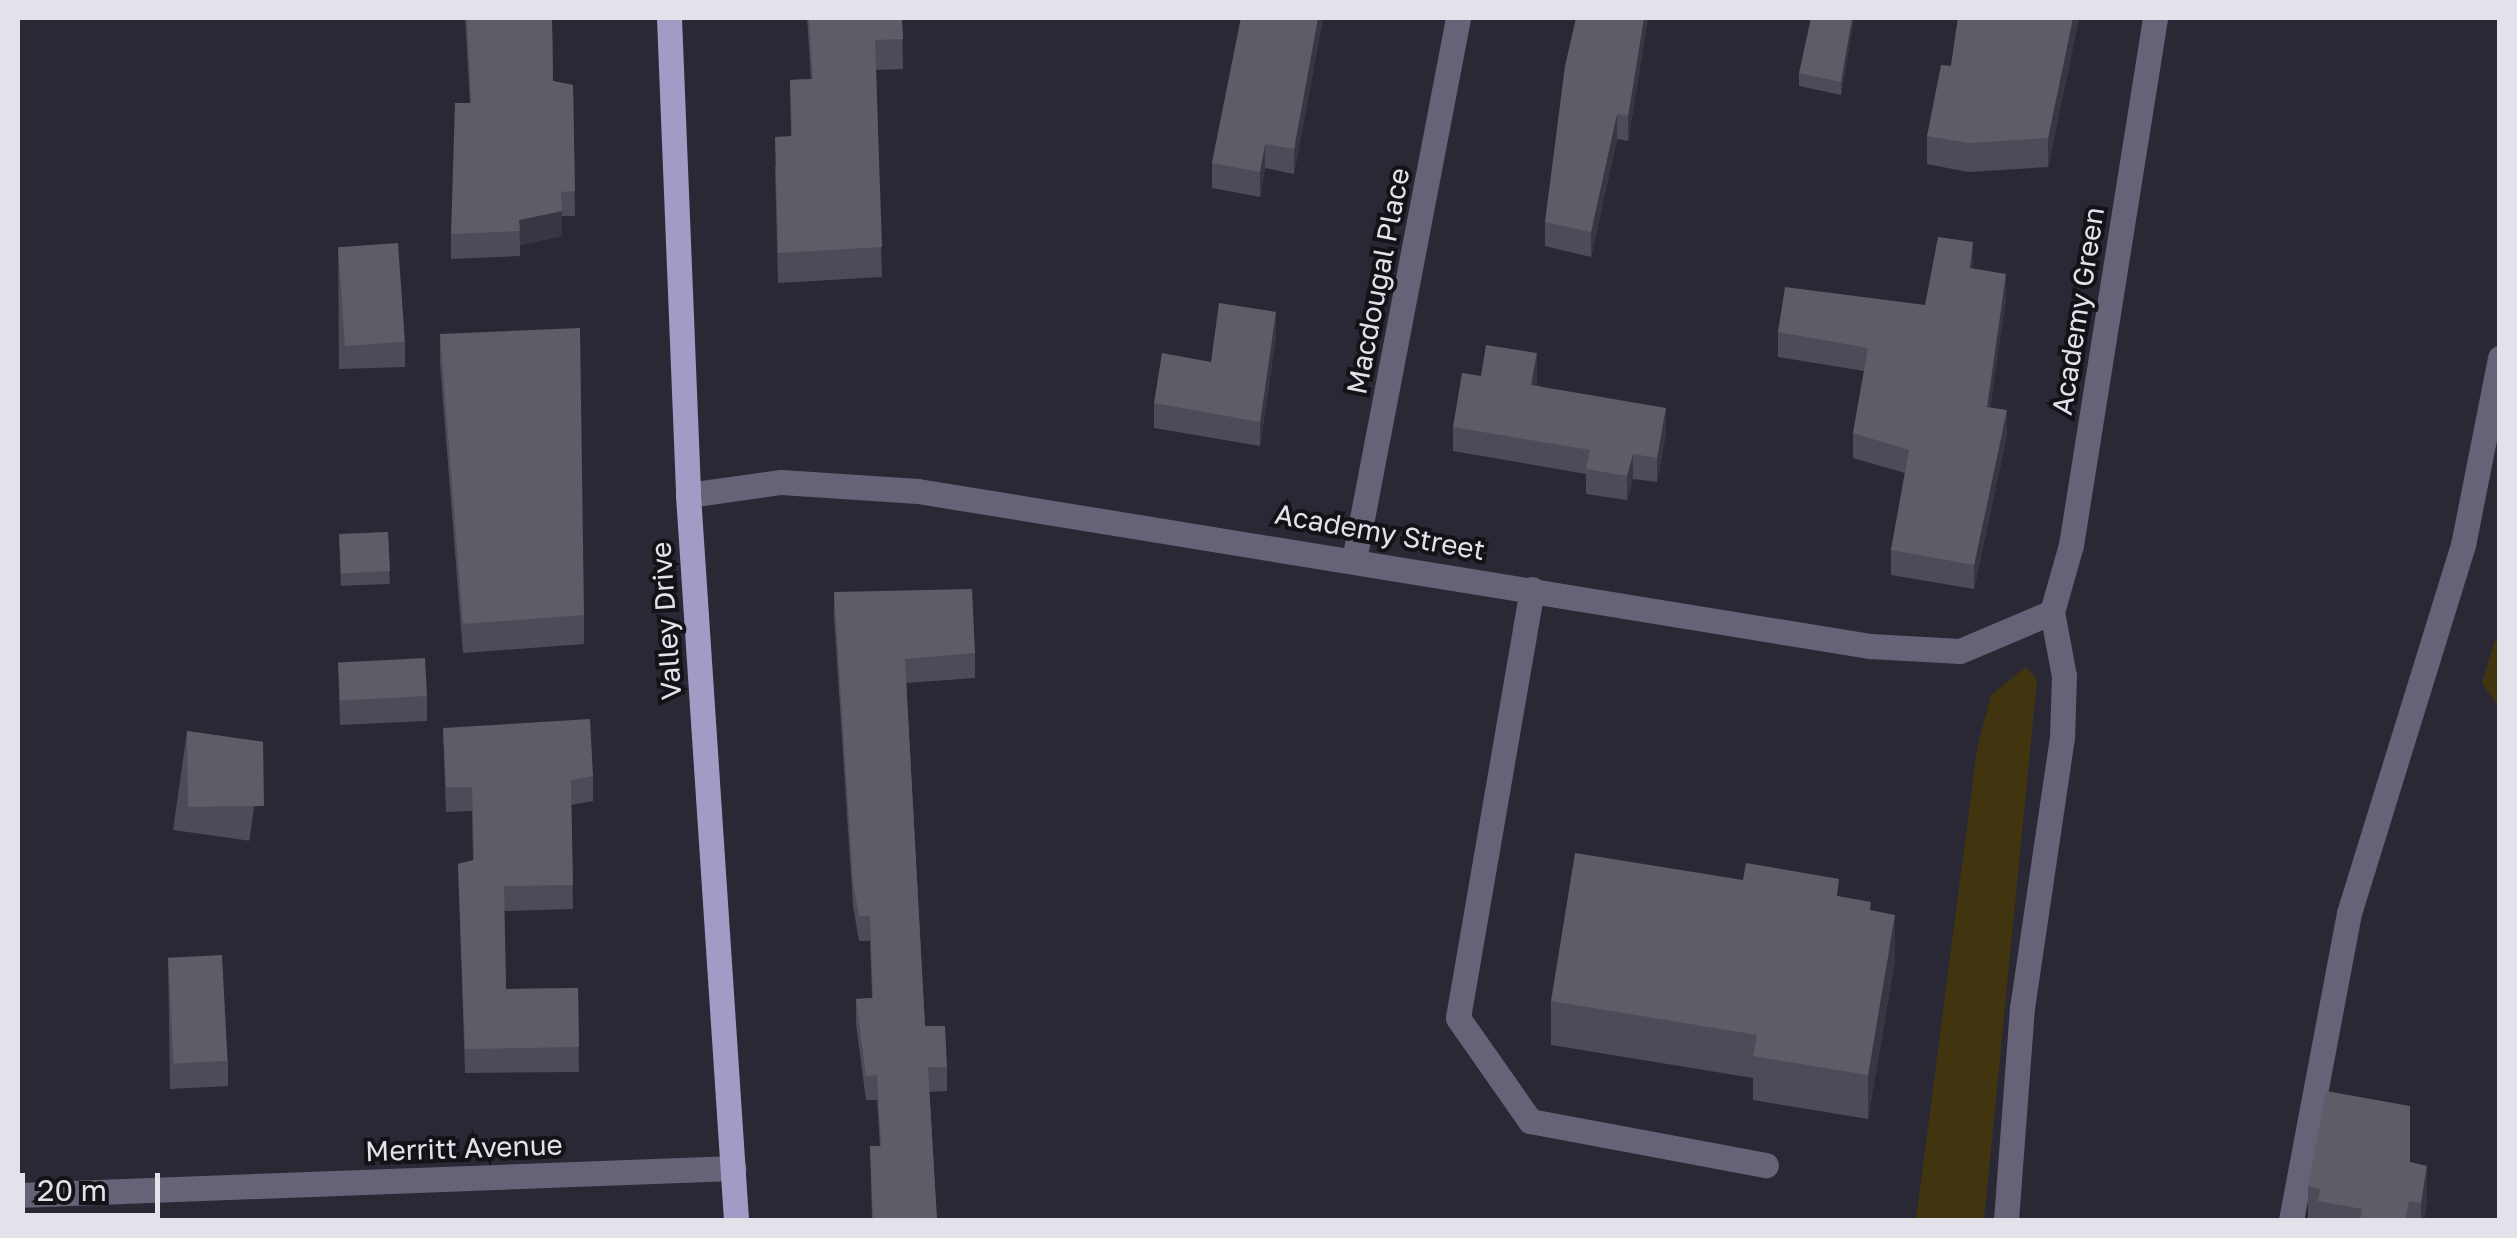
<!DOCTYPE html>
<html>
<head>
<meta charset="utf-8">
<style>
	body { margin:0 }
	#map { position:relative; width:2517px; height:1238px; overflow:hidden; background:#2a2834; font-family:"Golos Text",sans-serif }
	div>[style] { position:absolute }
	[style*='--x'] { left:calc(var(--x)*1px); top:calc(var(--y)*1px); width:calc(var(--w)*1px); rotate:calc(var(--a)*1deg) }
	.green>* { inset:0; background:#40350f }
	.minor>* { height:25px; margin:-12.5px; padding:0 12.5px; transform-origin:12.5px; border-radius:12.5px; background:#666378 }
	.major>* { height:25px; margin:-12.5px; padding:0 12.5px; transform-origin:12.5px; border-radius:12.5px; background:#a39bc6 }
	.wall>* { inset:0; background:#4d4b57; transform-origin:0 0 }
	.shaded-wall>* { inset:0; background:#383642 }
	.building>* { inset:0; background:#5d5c67; transform-origin:0 0 }
	span { translate:-50% -50%; white-space:nowrap; text-align:center; line-height:1.15; -webkit-text-stroke:8px #131217; paint-order:stroke }
	.street-label { font-size:28px; color:#e3e2ea }
	.frame { position:absolute; inset:0; border:20px solid #e3e2ea; pointer-events:none }
	.scale { position:absolute; left:20px; top:1173px; width:140px; height:45px; box-sizing:border-box; border:5px solid #e3e2ea; border-top:0; padding-left:12px; font-size:30px; line-height:35px; white-space:nowrap; color:#e3e2ea; -webkit-text-stroke:8px #131217; paint-order:stroke }
</style>
</head>
<body>
<div id="map">
	<div class="green">
		<div style="clip-path:polygon(2495px 640px,2499px 640px,2499px 708px,2482px 683px)"></div>
		<div style="clip-path:polygon(2026px 667px,2037px 680px,1984px 1220px,1916px 1220px,1977px 749px,1991px 695px)"></div>
	</div>
	<div class="minor">
		<div style="--x:688;--y:495;--w:94;--a:-8"></div>
		<div style="--x:781;--y:482;--w:137;--a:3.8"></div>
		<div style="--x:918;--y:491;--w:965;--a:9.25"></div>
		<div style="--x:1870;--y:646;--w:90;--a:3.2"></div>
		<div style="--x:1960;--y:651;--w:100;--a:-23"></div>
		<div style="--x:1355;--y:555;--w:547;--a:-79.14"></div>
		<div style="--x:1532;--y:589;--w:435;--a:99.8"></div>
		<div style="--x:1458;--y:1018;--w:126;--a:55"></div>
		<div style="--x:1530;--y:1121;--w:240;--a:10.6"></div>
		<div style="--x:18;--y:1195;--w:716;--a:-2.16"></div>
		<div style="--x:2006;--y:1220;--w:213;--a:-85.7"></div>
		<div style="--x:2022;--y:1008;--w:273;--a:-81.6"></div>
		<div style="--x:2062;--y:738;--w:62;--a:-88.2"></div>
		<div style="--x:2064;--y:676;--w:65;--a:-100.6"></div>
		<div style="--x:2052;--y:612;--w:70;--a:-74.2"></div>
		<div style="--x:2071;--y:545;--w:534;--a:-80.94"></div>
		<div style="--x:2291;--y:1220;--w:312;--a:-79.3"></div>
		<div style="--x:2349;--y:913;--w:385;--a:-72.8"></div>
		<div style="--x:2463;--y:545;--w:191;--a:-78.8"></div>
	</div>
	<div class="major">
		<div style="--x:669;--y:18;--w:477;--a:87.7"></div>
		<div style="--x:688;--y:495;--w:727;--a:86.21"></div>
	</div>
	<div class="wall">
		<div style="clip-path:polygon(465px 18px,552px 18px,553px 81px,573px 85px,575px 216px,562px 216px,562px 236px,520px 245px,520px 256px,451px 259px,451px 234px,470px 103px)"></div>
		<div style="clip-path:polygon(807px 18px,902px 18px,903px 69px,876px 70px,882px 277px,778px 283px,775px 167px,791px 136px,790px 80px,811px 79px)"></div>
		<div style="clip-path:polygon(1241px 18px,1323px 18px,1294px 174px,1265px 168px,1260px 197px,1212px 188px,1212px 163px)"></div>
		<div style="clip-path:polygon(1576px 18px,1648px 18px,1628px 141px,1617px 139px,1591px 257px,1545px 246px,1545px 222px)"></div>
		<div style="clip-path:polygon(1854px 18px,1841px 95px,1799px 86px,1799px 73px)"></div>
		<div style="clip-path:polygon(1958px 18px,2079px 18px,2048px 167px,1968px 172px,1927px 164px,1927px 136px,1951px 66px)"></div>
		<div style="clip-path:polygon(338px 247px,405px 342px,405px 367px,339px 369px)"></div>
		<div style="clip-path:polygon(1973px 269px,2006px 298px,1990px 407px,2007px 435px,1974px 589px,1891px 575px,1891px 550px,1905px 473px,1853px 458px,1853px 433px,1864px 371px,1778px 357px,1778px 332px,1925px 305px)"></div>
		<div style="clip-path:polygon(440px 334px,584px 615px,584px 644px,463px 653px,440px 363px)"></div>
		<div style="clip-path:polygon(1276px 336px,1260px 446px,1154px 428px,1154px 403px,1211px 362px)"></div>
		<div style="clip-path:polygon(1481px 376px,1537px 378px,1536px 385px,1666px 433px,1657px 482px,1633px 479px,1627px 500px,1586px 494px,1586px 474px,1453px 451px,1453px 427px)"></div>
		<div style="left:388px;top:532px;width:52px;height:49px;rotate:88deg"></div>
		<div style="clip-path:polygon(834px 592px,975px 653px,975px 678px,906px 683px,925px 1026px,947px 1067px,947px 1091px,929px 1092px,937px 1220px,872px 1220px,870px 1146px,880px 1146px,877px 1100px,866px 1100px,856px 1024px,856px 999px,872px 998px,870px 941px,859px 941px,853px 906px,834px 617px)"></div>
		<div style="clip-path:polygon(338px 662px,427px 696px,427px 721px,340px 725px)"></div>
		<div style="clip-path:polygon(443px 728px,593px 776px,593px 801px,571px 805px,573px 909px,504px 911px,506px 989px,578px 988px,579px 1072px,465px 1073px,458px 864px,473px 860px,472px 811px,446px 812px)"></div>
		<div style="left:187px;top:731px;width:77px;height:100px;rotate:8deg"></div>
		<div style="clip-path:polygon(1839px 896px,1871px 910px,1895px 959px,1868px 1119px,1753px 1100px,1753px 1078px,1551px 1045px,1551px 1001px)"></div>
		<div style="clip-path:polygon(168px 957px,228px 1061px,228px 1086px,170px 1089px)"></div>
		<div style="clip-path:polygon(2410px 1162px,2427px 1199px,2424px 1220px,2308px 1220px,2308px 1186px)"></div>
	</div>
	<div class="shaded-wall">
		<div style="clip-path:polygon(1318px 18px,1323px 18px,1294px 174px,1294px 149px)"></div>
		<div style="clip-path:polygon(1644px 18px,1648px 18px,1628px 141px,1628px 116px)"></div>
		<div style="clip-path:polygon(1852px 18px,1854px 18px,1841px 95px,1841px 82px)"></div>
		<div style="clip-path:polygon(2073px 18px,2079px 18px,2048px 167px,2048px 138px)"></div>
		<div style="clip-path:polygon(1617px 114px,1617px 139px,1591px 257px,1591px 232px)"></div>
		<div style="clip-path:polygon(1265px 144px,1265px 168px,1260px 197px,1260px 172px)"></div>
		<div style="clip-path:polygon(562px 211px,562px 236px,520px 245px,519px 220px)"></div>
		<div style="clip-path:polygon(1973px 242px,1973px 267px,1970px 293px,1970px 268px)"></div>
		<div style="clip-path:polygon(2006px 274px,2006px 298px,1987px 431px,1987px 407px)"></div>
		<div style="clip-path:polygon(1276px 312px,1276px 336px,1260px 446px,1260px 422px)"></div>
		<div style="clip-path:polygon(1537px 353px,1537px 378px,1531px 409px,1531px 385px)"></div>
		<div style="clip-path:polygon(1666px 408px,1666px 433px,1657px 482px,1657px 458px)"></div>
		<div style="clip-path:polygon(2007px 410px,2007px 435px,1974px 589px,1974px 565px)"></div>
		<div style="clip-path:polygon(1633px 454px,1633px 479px,1627px 500px,1627px 476px)"></div>
		<div style="clip-path:polygon(1895px 915px,1895px 959px,1868px 1119px,1868px 1075px)"></div>
		<div style="clip-path:polygon(2427px 1166px,2427px 1199px,2424px 1220px,2421px 1220px,2421px 1203px)"></div>
	</div>
	<div class="building">
		<div style="clip-path:polygon(467px 18px,552px 18px,553px 81px,573px 85px,575px 191px,561px 192px,562px 211px,519px 220px,520px 231px,451px 234px,455px 103px,471px 103px)"></div>
		<div style="clip-path:polygon(809px 18px,902px 18px,903px 39px,875px 40px,882px 247px,778px 253px,775px 137px,792px 136px,790px 80px,813px 79px)"></div>
		<div style="clip-path:polygon(1241px 18px,1318px 18px,1294px 149px,1265px 144px,1260px 172px,1212px 163px)"></div>
		<div style="clip-path:polygon(1576px 18px,1644px 18px,1628px 116px,1617px 114px,1591px 232px,1545px 222px,1565px 66px)"></div>
		<div style="clip-path:polygon(1811px 18px,1852px 18px,1841px 82px,1799px 73px)"></div>
		<div style="clip-path:polygon(1958px 18px,2073px 18px,2048px 138px,1968px 143px,1927px 136px,1941px 65px,1951px 66px)"></div>
		<div style="clip-path:polygon(1938px 237px,1973px 242px,1970px 268px,2006px 274px,1987px 407px,2007px 410px,1974px 565px,1891px 550px,1909px 450px,1853px 433px,1868px 348px,1778px 332px,1785px 287px,1925px 305px)"></div>
		<div style="left:398px;top:243px;width:99px;height:60px;rotate:86deg"></div>
		<div style="clip-path:polygon(1219px 303px,1276px 312px,1260px 422px,1154px 403px,1162px 353px,1211px 362px)"></div>
		<div style="clip-path:polygon(580px 328px,584px 615px,463px 624px,440px 334px)"></div>
		<div style="clip-path:polygon(1486px 345px,1537px 353px,1531px 385px,1666px 408px,1657px 458px,1633px 454px,1627px 476px,1586px 469px,1590px 450px,1453px 427px,1462px 373px,1481px 376px)"></div>
		<div style="left:388px;top:532px;width:39px;height:49px;rotate:87deg"></div>
		<div style="clip-path:polygon(972px 589px,975px 653px,905px 659px,925px 1026px,945px 1026px,947px 1067px,928px 1067px,937px 1220px,873px 1220px,870px 1146px,881px 1146px,877px 1075px,866px 1076px,856px 999px,873px 998px,870px 916px,859px 916px,853px 882px,834px 592px)"></div>
		<div style="left:425px;top:658px;width:38px;height:87px;rotate:87deg"></div>
		<div style="clip-path:polygon(590px 719px,593px 776px,571px 780px,573px 885px,504px 886px,506px 989px,578px 988px,579px 1047px,465px 1049px,458px 864px,474px 860px,472px 787px,446px 787px,443px 728px)"></div>
		<div style="clip-path:polygon(187px 731px,263px 742px,264px 806px,188px 807px)"></div>
		<div style="clip-path:polygon(1575px 853px,1743px 880px,1746px 863px,1839px 879px,1837px 896px,1871px 902px,1870px 910px,1895px 915px,1868px 1075px,1753px 1056px,1757px 1035px,1551px 1001px)"></div>
		<div style="left:222px;top:955px;width:106px;height:54px;rotate:87deg"></div>
		<div style="clip-path:polygon(2326px 1091px,2410px 1106px,2410px 1162px,2427px 1166px,2421px 1203px,2409px 1201px,2405px 1220px,2360px 1220px,2362px 1209px,2318px 1201px,2320px 1189px,2308px 1186px)"></div>
	</div>
	<div class="street-label">
		<span style="left:1378px;top:281px;rotate:-79deg">Macdougal Place</span>
		<span style="left:2078px;top:311px;rotate:-81deg">Academy Green</span>
		<span style="left:1380px;top:532px;rotate:10deg">Academy Street</span>
		<span style="left:666px;top:621px;rotate:-94deg">Valley Drive</span>
		<span style="left:464px;top:1148px;rotate:-2deg">Merritt Avenue</span>
	</div>
	<div class="frame"></div>
	<div class="scale">20 m</div>
</div>
</body>
</html>
